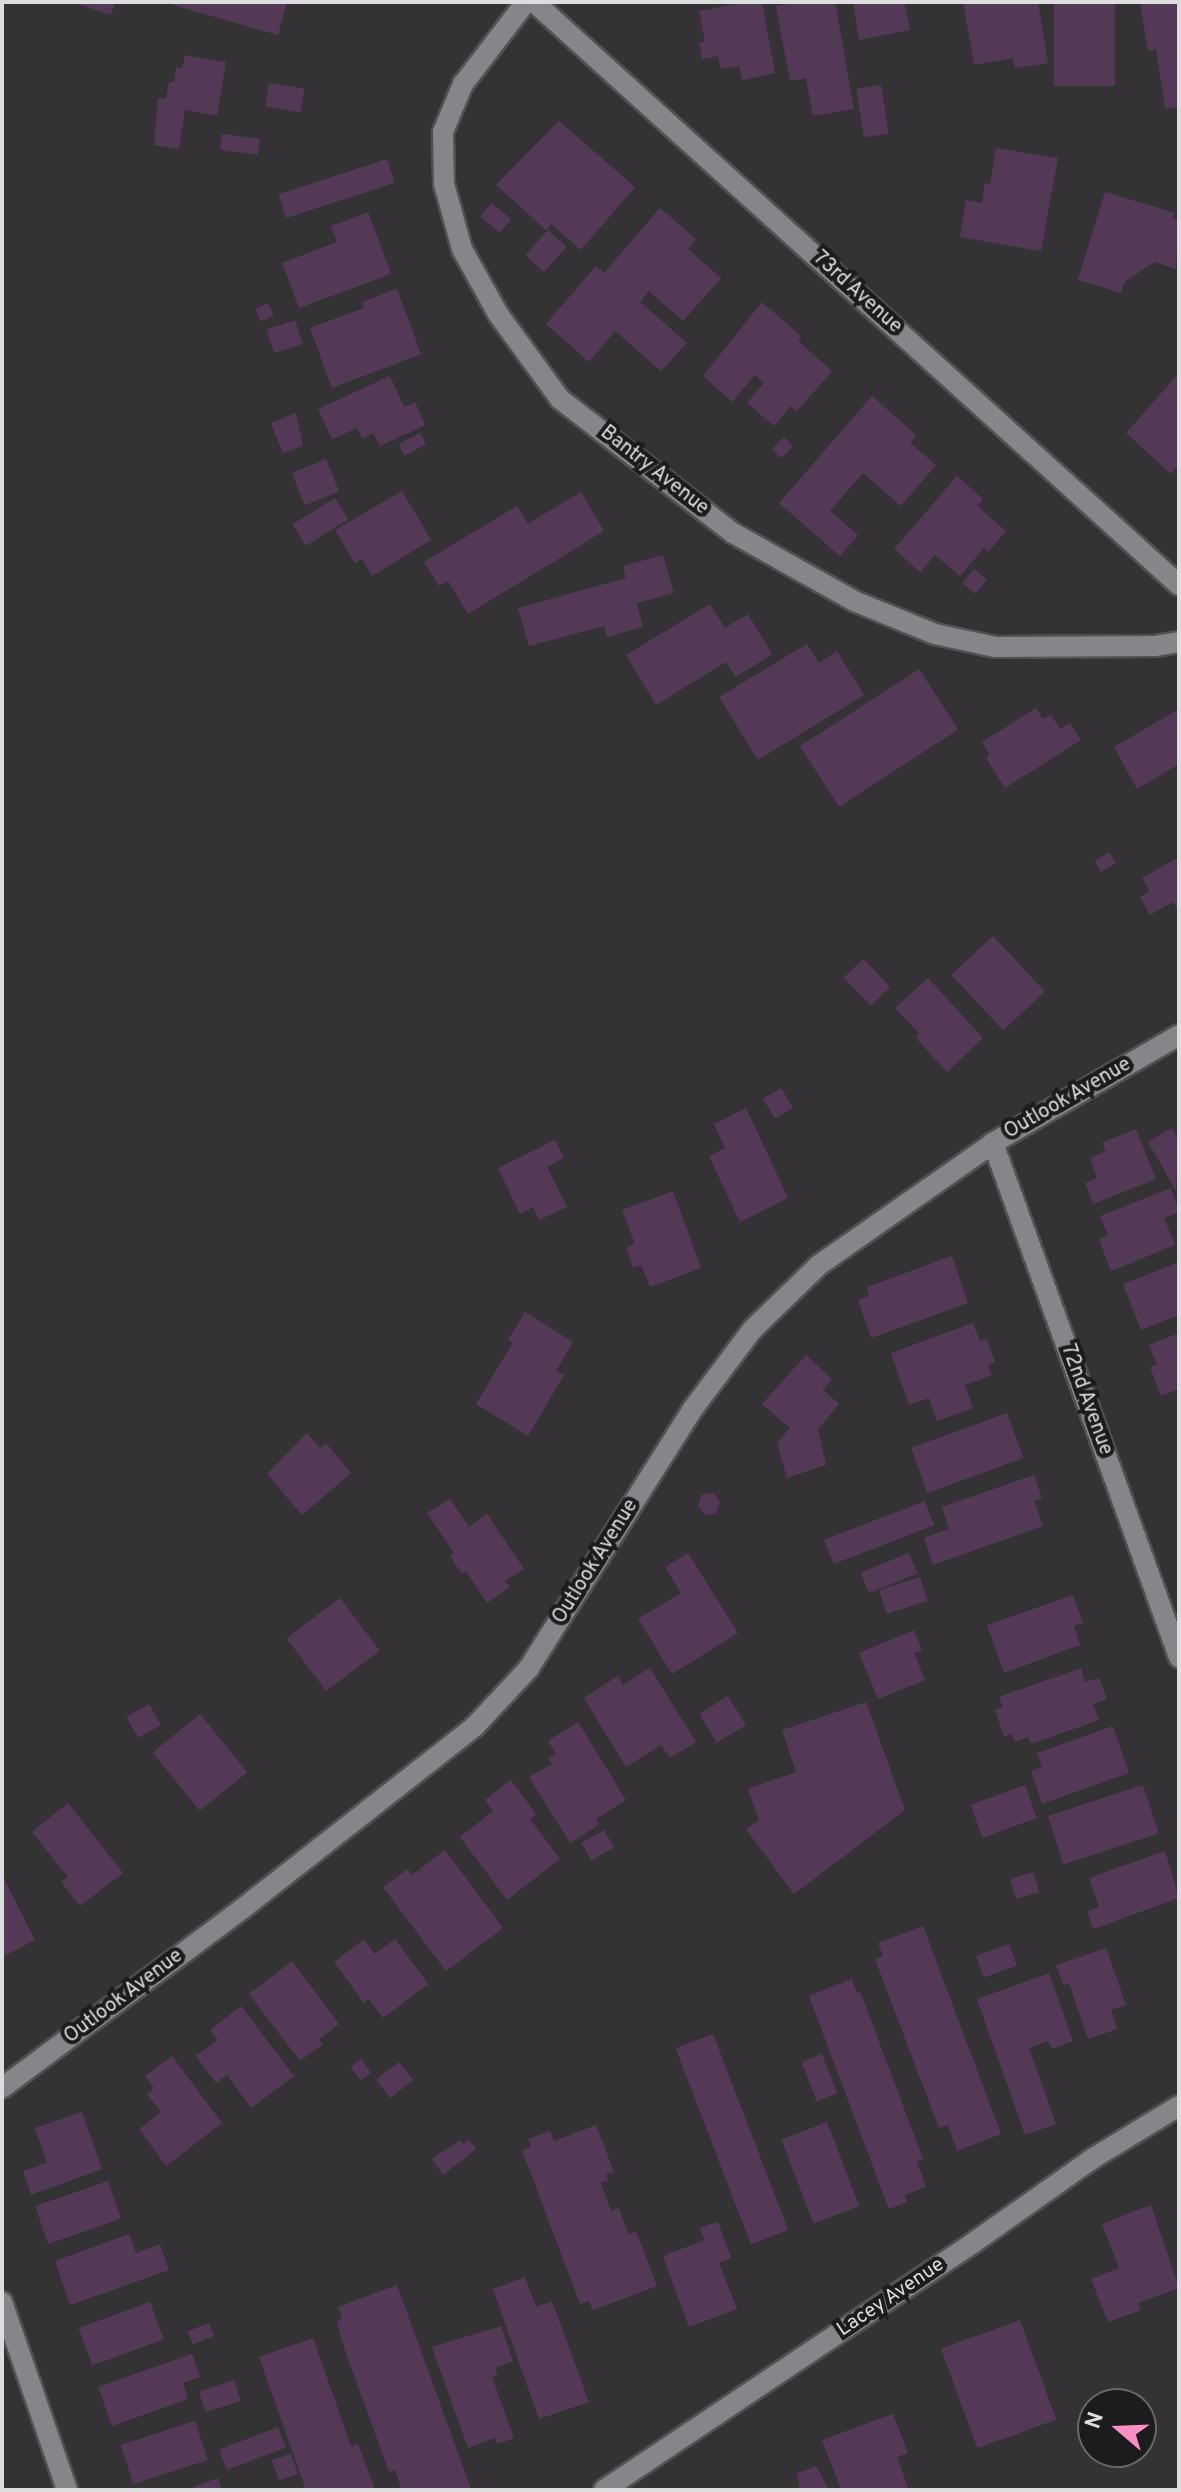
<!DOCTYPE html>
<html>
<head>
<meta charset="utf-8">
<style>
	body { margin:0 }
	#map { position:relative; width:1181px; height:2492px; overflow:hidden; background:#353236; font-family:Overpass,sans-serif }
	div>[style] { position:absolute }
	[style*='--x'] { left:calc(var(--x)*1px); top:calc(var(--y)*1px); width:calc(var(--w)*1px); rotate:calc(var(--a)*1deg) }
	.building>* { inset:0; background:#543957; transform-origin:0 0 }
	.roads { filter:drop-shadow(2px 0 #535054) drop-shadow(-2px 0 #535054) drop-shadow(0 2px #535054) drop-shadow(0 -2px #535054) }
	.street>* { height:20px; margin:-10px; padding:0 10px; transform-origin:10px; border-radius:10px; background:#88858a }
	.secondary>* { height:20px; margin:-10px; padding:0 10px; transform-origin:10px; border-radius:10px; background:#88858a }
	span { translate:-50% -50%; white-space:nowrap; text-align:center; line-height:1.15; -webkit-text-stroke:8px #1c1b1d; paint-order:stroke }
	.street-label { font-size:20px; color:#dddcde }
	.frame { position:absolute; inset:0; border:4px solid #dddcde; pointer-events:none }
	.north { position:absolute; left:1077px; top:2388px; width:80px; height:80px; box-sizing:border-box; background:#1c1b1d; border:2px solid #69686a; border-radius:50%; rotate:289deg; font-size:22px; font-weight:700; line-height:32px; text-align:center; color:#dddcde }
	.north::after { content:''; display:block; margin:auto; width:28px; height:36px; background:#fa8fc6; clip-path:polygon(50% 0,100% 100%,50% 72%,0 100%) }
</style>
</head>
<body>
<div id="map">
	<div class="building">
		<div style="clip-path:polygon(72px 2px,115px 2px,111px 15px)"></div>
		<div style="clip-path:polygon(174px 2px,287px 2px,278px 35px,173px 5px)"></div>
		<div style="clip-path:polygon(746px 2px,762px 2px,775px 73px,742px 80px,739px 66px,721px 69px,718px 56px,702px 59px,699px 42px,705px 42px,699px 11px)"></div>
		<div style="clip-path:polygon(798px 2px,835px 2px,854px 109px,813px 116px,806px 78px,790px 81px,776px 6px)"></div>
		<div style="clip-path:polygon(853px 2px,904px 2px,910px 30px,859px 40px)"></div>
		<div style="clip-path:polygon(963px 2px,1038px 2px,1048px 63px,1015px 68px,1013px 58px,974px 65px)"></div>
		<div style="left:1054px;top:2px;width:61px;height:84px"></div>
		<div style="clip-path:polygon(1140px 2px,1179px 2px,1179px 107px,1165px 109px,1156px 49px,1148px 51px)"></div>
		<div style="clip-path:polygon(185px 55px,226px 62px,217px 116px,185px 110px,179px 149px,154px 145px,158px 98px,166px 99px,169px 82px,174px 82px,176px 67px,182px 69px)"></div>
		<div style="left:269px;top:83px;width:36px;height:24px;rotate:9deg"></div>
		<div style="left:881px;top:85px;width:49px;height:25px;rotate:81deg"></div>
		<div style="clip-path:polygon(559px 121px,635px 187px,581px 250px,551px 224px,546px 230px,496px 185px)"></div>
		<div style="left:222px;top:134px;width:38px;height:16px;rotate:7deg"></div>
		<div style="clip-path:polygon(996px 148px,1058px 158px,1041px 251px,960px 237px,966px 200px,982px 203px,985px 183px,990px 184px)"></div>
		<div style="left:387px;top:159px;width:25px;height:114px;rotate:72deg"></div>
		<div style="clip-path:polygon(1105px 192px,1175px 213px,1173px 218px,1179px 220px,1176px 269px,1155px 262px,1124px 282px,1121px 293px,1078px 280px)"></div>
		<div style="left:492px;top:203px;width:25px;height:18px;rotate:40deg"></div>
		<div style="clip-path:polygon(660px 208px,696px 239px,688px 249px,721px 278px,683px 321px,649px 291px,640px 302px,687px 343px,661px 371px,615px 331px,589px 362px,546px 324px,596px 266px,604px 273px)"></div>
		<div style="clip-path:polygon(368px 212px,391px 274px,299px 308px,282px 263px,337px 242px,331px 226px)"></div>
		<div style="left:548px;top:230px;width:25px;height:34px;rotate:42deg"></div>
		<div style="clip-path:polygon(397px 289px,421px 354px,332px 388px,310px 328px,364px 308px,362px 302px)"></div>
		<div style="clip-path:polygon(762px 302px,801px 336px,798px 341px,832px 371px,797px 411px,791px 406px,774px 426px,747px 403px,764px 383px,755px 375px,732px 402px,703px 376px)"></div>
		<div style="left:268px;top:303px;width:14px;height:14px;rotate:65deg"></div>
		<div style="left:295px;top:320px;width:25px;height:30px;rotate:72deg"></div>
		<div style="clip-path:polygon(1179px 373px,1179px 464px,1171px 474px,1126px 433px)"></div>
		<div style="clip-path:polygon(390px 376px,404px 407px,415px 402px,425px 425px,380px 446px,373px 433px,362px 439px,357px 428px,332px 439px,318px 409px)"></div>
		<div style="clip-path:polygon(872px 396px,916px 435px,910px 443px,936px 465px,901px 506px,863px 473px,830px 511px,858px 535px,840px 556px,779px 503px)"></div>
		<div style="clip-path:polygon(296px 413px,303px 446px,283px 453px,271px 423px)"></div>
		<div style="left:420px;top:433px;width:13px;height:24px;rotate:63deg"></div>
		<div style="left:784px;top:437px;width:13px;height:17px;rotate:45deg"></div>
		<div style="left:326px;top:459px;width:35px;height:37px;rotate:68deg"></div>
		<div style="clip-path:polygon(957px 476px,983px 499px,977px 506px,1006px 531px,988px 552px,984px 548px,960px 576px,935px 555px,920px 572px,894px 549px)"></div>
		<div style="clip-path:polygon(402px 491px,431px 540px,372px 576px,362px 559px,355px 563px,335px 530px)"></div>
		<div style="clip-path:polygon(581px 492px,604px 531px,468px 614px,448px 581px,439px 586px,424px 562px,517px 506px,528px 524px)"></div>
		<div style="left:335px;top:498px;width:25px;height:50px;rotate:58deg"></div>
		<div style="clip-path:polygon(663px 555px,674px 593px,637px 603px,643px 627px,607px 637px,604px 626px,529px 646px,518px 608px,626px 578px,623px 566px)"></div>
		<div style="left:974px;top:569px;width:17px;height:18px;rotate:40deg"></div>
		<div style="clip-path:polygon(710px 604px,725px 628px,748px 614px,772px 654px,736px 677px,726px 662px,656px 705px,626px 655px)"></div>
		<div style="clip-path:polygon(807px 644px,819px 663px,837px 651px,864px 695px,758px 760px,719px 697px)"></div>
		<div style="left:919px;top:669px;width:72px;height:142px;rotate:57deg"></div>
		<div style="clip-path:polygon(1036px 708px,1043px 719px,1051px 715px,1060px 729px,1070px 723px,1081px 740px,1005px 788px,986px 758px,990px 755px,982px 742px)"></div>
		<div style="clip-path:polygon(1179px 709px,1179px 764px,1137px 789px,1114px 747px)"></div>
		<div style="left:1109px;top:852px;width:13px;height:17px;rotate:58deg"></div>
		<div style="clip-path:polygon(1179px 857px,1179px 912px,1173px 902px,1150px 915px,1140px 897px,1150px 891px,1142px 878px)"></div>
		<div style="left:993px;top:936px;width:76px;height:57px;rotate:47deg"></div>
		<div style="left:863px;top:959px;width:39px;height:27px;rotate:46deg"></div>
		<div style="clip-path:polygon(928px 978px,983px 1038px,947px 1072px,915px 1037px,919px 1033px,895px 1008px)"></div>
		<div style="left:781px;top:1088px;width:23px;height:21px;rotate:59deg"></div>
		<div style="clip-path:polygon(746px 1108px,788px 1198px,740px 1222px,709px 1156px,725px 1148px,714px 1124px)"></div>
		<div style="clip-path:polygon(1172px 1128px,1179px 1141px,1176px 1191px,1148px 1142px)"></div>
		<div style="clip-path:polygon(1136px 1129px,1156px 1179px,1093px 1204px,1085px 1183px,1097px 1178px,1090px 1158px,1106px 1151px,1102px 1143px)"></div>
		<div style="clip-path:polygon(555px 1140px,564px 1158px,547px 1167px,567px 1207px,539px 1220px,533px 1207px,520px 1214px,498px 1168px)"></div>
		<div style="clip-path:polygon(1171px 1188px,1179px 1212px,1164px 1218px,1175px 1245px,1111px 1271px,1099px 1239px,1108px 1235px,1100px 1216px)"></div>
		<div style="clip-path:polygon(673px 1191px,701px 1268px,650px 1287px,641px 1265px,633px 1268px,626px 1247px,635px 1244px,622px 1210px)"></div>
		<div style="clip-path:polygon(952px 1256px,968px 1303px,871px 1338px,858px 1300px,869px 1296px,867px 1287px)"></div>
		<div style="clip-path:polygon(1179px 1262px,1179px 1315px,1141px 1330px,1123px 1284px)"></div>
		<div style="clip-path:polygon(525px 1312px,573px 1342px,556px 1371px,564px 1375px,528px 1436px,476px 1404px,513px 1342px,508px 1340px)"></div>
		<div style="clip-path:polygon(973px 1323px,980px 1341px,987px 1339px,995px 1362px,988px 1365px,992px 1375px,965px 1385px,973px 1408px,937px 1421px,929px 1398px,909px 1405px,891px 1353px)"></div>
		<div style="clip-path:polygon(1179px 1333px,1179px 1389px,1161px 1396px,1150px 1367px,1157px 1365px,1149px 1345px)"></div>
		<div style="clip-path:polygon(806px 1355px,832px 1379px,823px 1390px,839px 1404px,818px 1429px,826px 1465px,787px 1478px,777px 1443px,790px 1428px,762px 1404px)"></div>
		<div style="left:1007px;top:1413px;width:48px;height:102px;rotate:70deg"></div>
		<div style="clip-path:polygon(307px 1433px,320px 1448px,326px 1443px,351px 1473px,302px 1515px,267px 1474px)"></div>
		<div style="clip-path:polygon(1034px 1475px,1042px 1498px,1034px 1501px,1043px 1526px,933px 1565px,924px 1538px,949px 1529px,942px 1507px)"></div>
		<div style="clip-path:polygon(713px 1493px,720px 1501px,716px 1513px,705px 1515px,698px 1506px,701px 1495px)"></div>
		<div style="clip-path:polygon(450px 1499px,469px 1527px,487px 1514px,524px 1569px,505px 1581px,510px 1587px,487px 1603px,466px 1571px,462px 1574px,450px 1556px,454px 1553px,427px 1513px)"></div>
		<div style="left:925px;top:1501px;width:26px;height:108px;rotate:69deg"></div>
		<div style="clip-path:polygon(688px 1553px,738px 1633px,672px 1674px,638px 1619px,681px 1593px,665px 1567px)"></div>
		<div style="left:909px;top:1553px;width:22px;height:52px;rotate:68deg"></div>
		<div style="left:920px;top:1577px;width:25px;height:43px;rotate:72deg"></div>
		<div style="clip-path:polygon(1073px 1595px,1083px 1623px,1074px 1626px,1080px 1645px,1004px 1673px,987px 1625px)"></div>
		<div style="left:340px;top:1598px;width:66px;height:67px;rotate:53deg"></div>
		<div style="clip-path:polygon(914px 1630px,922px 1650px,914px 1653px,925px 1680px,878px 1699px,859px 1653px)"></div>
		<div style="clip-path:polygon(650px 1668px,696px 1742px,670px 1758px,661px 1745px,626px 1767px,584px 1698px,618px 1676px,623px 1685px)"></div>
		<div style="clip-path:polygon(1081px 1668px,1085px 1682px,1099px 1678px,1107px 1699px,1093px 1704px,1099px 1720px,1031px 1744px,1028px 1737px,1015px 1742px,1012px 1734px,1004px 1737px,995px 1710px,1003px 1707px,999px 1697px)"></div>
		<div style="left:728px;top:1696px;width:34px;height:34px;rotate:58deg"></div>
		<div style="clip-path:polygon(866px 1702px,905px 1810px,794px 1894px,746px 1829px,759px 1820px,748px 1789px,796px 1772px,782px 1730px)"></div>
		<div style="left:149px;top:1704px;width:24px;height:26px;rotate:60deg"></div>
		<div style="left:200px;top:1714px;width:75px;height:61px;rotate:51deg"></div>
		<div style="clip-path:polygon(578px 1722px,626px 1800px,596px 1819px,599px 1825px,570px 1843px,529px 1777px,552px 1764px,548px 1758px,556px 1754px,548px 1741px)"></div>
		<div style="clip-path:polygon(1113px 1726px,1129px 1773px,1042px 1804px,1031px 1771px,1042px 1767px,1037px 1753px)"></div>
		<div style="clip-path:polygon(511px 1780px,536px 1814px,530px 1819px,560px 1859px,507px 1900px,460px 1837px,493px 1811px,485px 1800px)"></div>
		<div style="left:1025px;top:1785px;width:35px;height:58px;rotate:70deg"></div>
		<div style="left:1143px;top:1785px;width:51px;height:100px;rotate:72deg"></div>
		<div style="clip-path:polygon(68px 1803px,123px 1873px,80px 1906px,61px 1882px,68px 1877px,32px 1832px)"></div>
		<div style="left:604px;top:1830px;width:20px;height:26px;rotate:60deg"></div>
		<div style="clip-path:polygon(445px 1850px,503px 1928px,446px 1971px,383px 1887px,408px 1869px,412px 1875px)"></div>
		<div style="clip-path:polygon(1165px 1851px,1179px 1898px,1093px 1929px,1087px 1911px,1099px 1907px,1089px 1878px)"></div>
		<div style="left:1033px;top:1872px;width:21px;height:24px;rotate:73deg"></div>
		<div style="clip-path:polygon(2px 1874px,35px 1940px,2px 1957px)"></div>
		<div style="clip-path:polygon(923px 1926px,1001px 2134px,957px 2151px,948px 2125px,939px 2128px,875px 1959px,883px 1956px,878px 1943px)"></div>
		<div style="clip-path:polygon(364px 1939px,375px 1954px,395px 1939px,428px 1984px,383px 2018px,369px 1999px,364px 2003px,334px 1962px)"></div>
		<div style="left:1009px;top:1944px;width:23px;height:35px;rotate:70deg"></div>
		<div style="clip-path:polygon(1106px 1948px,1126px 2005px,1111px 2010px,1117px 2029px,1088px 2039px,1069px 1983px,1063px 1985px,1056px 1965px)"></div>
		<div style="clip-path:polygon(292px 1961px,339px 2024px,319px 2039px,323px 2044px,300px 2061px,249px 1994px)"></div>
		<div style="clip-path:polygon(1049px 1973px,1073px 2041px,1052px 2049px,1048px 2041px,1029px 2048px,1056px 2124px,1025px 2135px,977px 1999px)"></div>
		<div style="clip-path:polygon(852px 1979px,857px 1993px,860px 1991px,923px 2159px,917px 2161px,926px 2187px,905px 2195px,907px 2202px,889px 2209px,809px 1996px)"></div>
		<div style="clip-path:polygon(241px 2006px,294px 2076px,251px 2108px,227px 2075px,216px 2083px,196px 2056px,218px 2040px,210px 2030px)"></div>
		<div style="left:713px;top:2034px;width:210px;height:40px;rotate:69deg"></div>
		<div style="left:822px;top:2054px;width:42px;height:22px;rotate:69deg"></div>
		<div style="clip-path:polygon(172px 2056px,222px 2123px,166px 2166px,139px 2129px,161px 2112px,147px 2094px,154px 2088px,145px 2076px)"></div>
		<div style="left:361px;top:2059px;width:17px;height:13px;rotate:54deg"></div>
		<div style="left:399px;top:2062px;width:23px;height:29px;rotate:52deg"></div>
		<div style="clip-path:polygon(82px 2112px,102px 2169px,31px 2195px,23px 2171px,47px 2163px,35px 2128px)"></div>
		<div style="left:827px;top:2122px;width:90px;height:49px;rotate:69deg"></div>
		<div style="clip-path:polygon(596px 2125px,614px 2172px,606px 2174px,608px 2181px,601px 2183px,611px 2211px,619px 2208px,628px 2234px,636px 2231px,657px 2286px,593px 2310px,589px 2301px,580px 2304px,522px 2150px,531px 2147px,528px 2139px,550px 2131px,554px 2141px)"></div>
		<div style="clip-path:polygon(460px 2140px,463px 2144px,469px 2140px,476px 2149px,443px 2175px,432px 2159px)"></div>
		<div style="left:108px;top:2181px;width:40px;height:77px;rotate:71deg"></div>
		<div style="clip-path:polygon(1151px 2205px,1179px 2288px,1138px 2303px,1141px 2310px,1108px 2322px,1091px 2279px,1119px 2268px,1102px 2224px)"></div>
		<div style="clip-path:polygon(718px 2222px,731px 2258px,719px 2263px,737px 2309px,689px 2327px,663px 2256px,705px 2240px,700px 2228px)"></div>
		<div style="clip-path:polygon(129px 2234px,136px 2253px,160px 2244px,169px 2270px,70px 2305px,55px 2261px)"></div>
		<div style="clip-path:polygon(525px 2277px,536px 2307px,552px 2301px,589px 2402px,539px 2419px,493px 2289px)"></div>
		<div style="clip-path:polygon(397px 2285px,471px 2489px,468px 2490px,402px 2490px,395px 2470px,389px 2472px,341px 2339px,337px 2320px,342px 2319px,338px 2307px)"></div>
		<div style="left:150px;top:2302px;width:40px;height:76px;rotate:70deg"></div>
		<div style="left:1020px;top:2320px;width:106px;height:84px;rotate:70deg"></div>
		<div style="left:209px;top:2323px;width:14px;height:23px;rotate:69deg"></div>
		<div style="clip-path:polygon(501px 2326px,513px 2361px,495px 2368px,498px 2375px,492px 2377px,514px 2438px,497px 2444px,495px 2438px,468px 2448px,432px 2347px)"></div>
		<div style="clip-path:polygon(313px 2338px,351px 2446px,358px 2444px,375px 2490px,306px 2490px,259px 2357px)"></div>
		<div style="clip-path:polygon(192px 2354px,200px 2377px,183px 2383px,188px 2399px,112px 2426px,98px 2387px)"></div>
		<div style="left:234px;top:2380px;width:22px;height:37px;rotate:72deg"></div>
		<div style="clip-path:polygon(893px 2414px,908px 2453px,897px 2457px,909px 2490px,841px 2490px,822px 2440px)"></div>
		<div style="left:195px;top:2421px;width:41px;height:78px;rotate:72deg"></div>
		<div style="left:278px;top:2427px;width:22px;height:63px;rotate:69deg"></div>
		<div style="left:291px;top:2454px;width:21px;height:20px;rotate:71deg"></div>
		<div style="clip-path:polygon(816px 2466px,829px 2490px,800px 2490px,797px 2473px)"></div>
		<div style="clip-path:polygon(218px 2478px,222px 2490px,186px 2490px)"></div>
	</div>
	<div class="roads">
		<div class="street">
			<div style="--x:526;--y:2;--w:103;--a:127.5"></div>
			<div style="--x:463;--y:84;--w:52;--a:112.6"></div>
			<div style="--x:443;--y:132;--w:52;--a:88.9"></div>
			<div style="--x:444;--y:184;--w:67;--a:74.5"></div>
			<div style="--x:462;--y:249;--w:74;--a:61"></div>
			<div style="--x:498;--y:314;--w:105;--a:53.9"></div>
			<div style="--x:560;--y:399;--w:219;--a:37.8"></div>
			<div style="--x:733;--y:533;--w:139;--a:29.3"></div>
			<div style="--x:854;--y:601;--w:87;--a:22.2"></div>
			<div style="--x:935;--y:634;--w:61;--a:12.2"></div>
			<div style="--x:995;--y:647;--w:160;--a:-0.4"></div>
			<div style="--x:1155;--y:646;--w:24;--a:-9"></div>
			<div style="--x:993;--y:1143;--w:547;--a:70.11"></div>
			<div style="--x:2;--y:2088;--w:299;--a:-36.7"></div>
			<div style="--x:242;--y:1909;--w:296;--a:-38.1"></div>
			<div style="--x:475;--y:1726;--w:79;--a:-47"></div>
			<div style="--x:529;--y:1668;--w:305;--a:-57.7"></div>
			<div style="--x:692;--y:1410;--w:100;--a:-53.1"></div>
			<div style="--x:752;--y:1330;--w:93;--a:-44.1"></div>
			<div style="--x:819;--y:1265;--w:213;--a:-35"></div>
			<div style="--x:993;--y:1143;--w:215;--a:-30.1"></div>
			<div style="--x:2;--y:2302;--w:199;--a:70.9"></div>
			<div style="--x:604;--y:2490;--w:444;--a:-33.8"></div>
			<div style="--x:973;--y:2243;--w:149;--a:-35.2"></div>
			<div style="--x:1095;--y:2157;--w:98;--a:-31.3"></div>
		</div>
		<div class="secondary">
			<div style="--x:534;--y:2;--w:869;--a:42.11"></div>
		</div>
	</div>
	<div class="street-label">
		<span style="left:857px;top:293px;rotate:42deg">73rd Avenue</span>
		<span style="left:654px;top:471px;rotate:38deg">Bantry Avenue</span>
		<span style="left:1068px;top:1099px;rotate:-30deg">Outlook Avenue</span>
		<span style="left:1086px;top:1400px;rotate:70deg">72nd Avenue</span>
		<span style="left:596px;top:1562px;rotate:-58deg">Outlook Avenue</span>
		<span style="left:124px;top:1997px;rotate:-37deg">Outlook Avenue</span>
		<span style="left:891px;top:2298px;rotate:-34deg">Lacey Avenue</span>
	</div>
	<div class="frame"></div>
	<div class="north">N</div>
</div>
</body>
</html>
